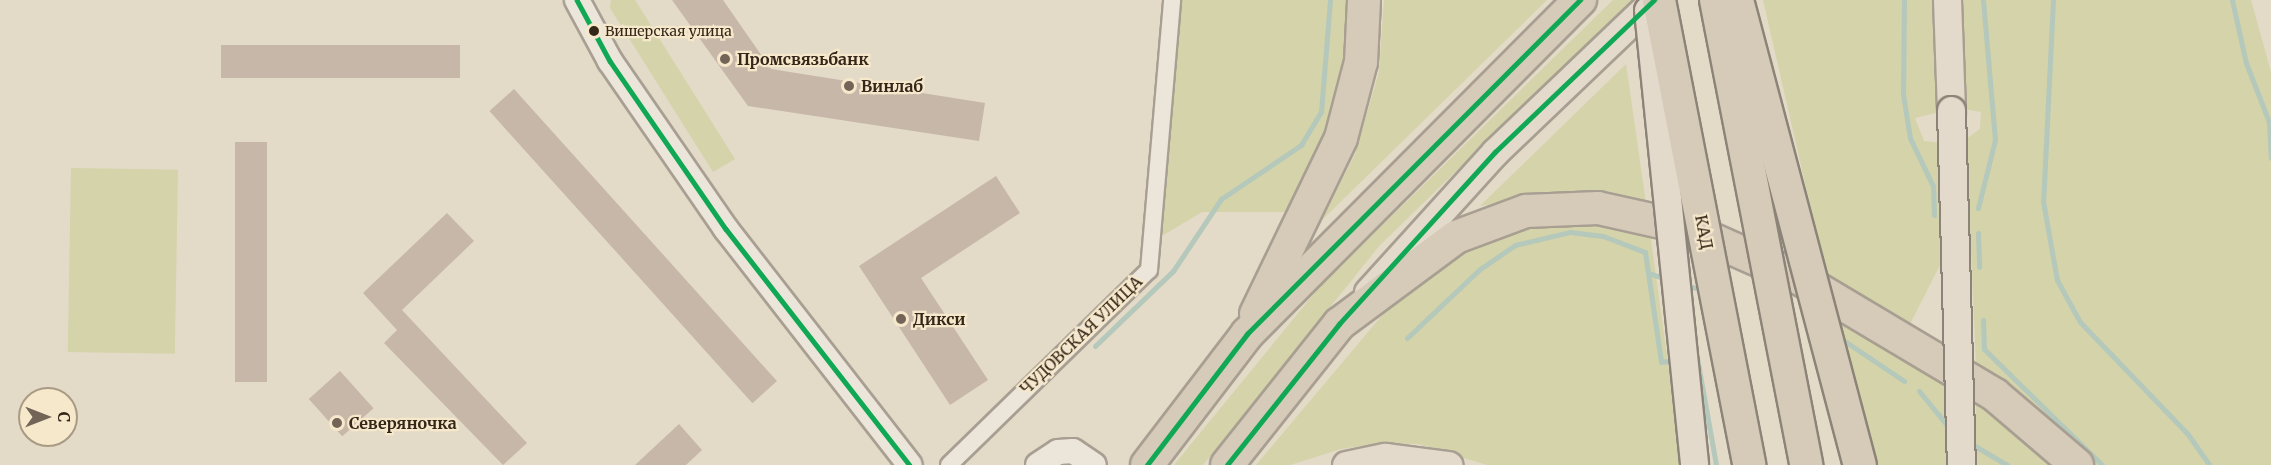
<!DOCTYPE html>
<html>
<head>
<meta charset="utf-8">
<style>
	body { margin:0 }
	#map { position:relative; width:2271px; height:465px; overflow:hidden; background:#e3dac8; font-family:Merriweather,serif }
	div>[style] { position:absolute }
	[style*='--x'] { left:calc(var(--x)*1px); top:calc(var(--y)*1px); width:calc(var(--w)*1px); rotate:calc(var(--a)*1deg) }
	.green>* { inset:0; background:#d4d3a9; transform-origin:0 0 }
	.stream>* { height:5px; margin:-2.5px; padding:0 2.5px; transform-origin:2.5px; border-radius:2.5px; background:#b4c8bb }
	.building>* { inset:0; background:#c7b7a9; transform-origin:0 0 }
	.roads { filter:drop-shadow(2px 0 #a89f92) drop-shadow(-2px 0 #a89f92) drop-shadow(0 2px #a89f92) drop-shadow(0 -2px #a89f92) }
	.street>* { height:16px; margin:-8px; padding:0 8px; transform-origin:8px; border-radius:8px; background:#ebe5da }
	.secondary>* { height:24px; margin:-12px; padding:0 12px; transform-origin:12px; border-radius:12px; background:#ebe5da }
	.primary>* { height:27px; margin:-13.5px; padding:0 13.5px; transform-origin:13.5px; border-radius:13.5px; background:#e3dacb }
	.highway>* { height:32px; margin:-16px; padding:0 16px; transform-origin:16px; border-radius:16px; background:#d6cab9 }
	.bridges { filter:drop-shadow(2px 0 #8d8479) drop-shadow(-2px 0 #8d8479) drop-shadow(0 2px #8d8479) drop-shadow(0 -2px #8d8479) }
	.primary-bridge>* { height:27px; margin:-13.5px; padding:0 13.5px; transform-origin:13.5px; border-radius:13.5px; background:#e3dacb }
	.highway-bridge>* { height:32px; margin:-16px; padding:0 16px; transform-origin:16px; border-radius:16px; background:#d6cab9 }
	.bus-1>* { height:4.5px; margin:-2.25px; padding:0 2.25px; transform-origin:2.25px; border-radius:2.25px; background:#10a855 }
	.dots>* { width:16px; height:16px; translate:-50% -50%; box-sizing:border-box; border:3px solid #f6e8cb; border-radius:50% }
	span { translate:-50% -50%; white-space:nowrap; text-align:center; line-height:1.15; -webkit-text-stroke:4.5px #f6e8cb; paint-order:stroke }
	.bus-label { font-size:14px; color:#35261a }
	.left { translate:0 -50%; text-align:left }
	.poi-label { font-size:16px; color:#35261a; font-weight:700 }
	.street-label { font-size:16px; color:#35261a }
	.north { position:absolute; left:18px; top:387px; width:60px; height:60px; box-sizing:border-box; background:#f6e8cb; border:2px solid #a99a84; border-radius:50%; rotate:90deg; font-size:16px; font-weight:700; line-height:24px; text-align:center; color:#35261a }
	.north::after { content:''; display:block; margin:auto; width:21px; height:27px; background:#726557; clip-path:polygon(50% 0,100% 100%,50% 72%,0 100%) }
</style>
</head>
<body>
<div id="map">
	<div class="green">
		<div style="clip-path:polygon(611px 0,635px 0,735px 159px,713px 172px,610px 8px)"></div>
		<div style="clip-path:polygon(1182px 0,1350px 0,1347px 61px,1331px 126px,1291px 212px,1202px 212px,1160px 237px)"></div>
		<div style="clip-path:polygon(1384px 0,1547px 0,1322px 220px,1355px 154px,1379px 72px)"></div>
		<div style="clip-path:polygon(1613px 0,1633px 0,1380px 245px,1203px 465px,1174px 465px,1322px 284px)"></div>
		<div style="clip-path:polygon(1763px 0,1935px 0,1939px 112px,1915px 118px,1924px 141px,1942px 143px,1945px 255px,1908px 328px,1828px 283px)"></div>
		<div style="clip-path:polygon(1960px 0,2251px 0,2271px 72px,2271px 465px,2095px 465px,2049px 417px,1976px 363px,1966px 139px,1980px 129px,1981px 112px,1963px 109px)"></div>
		<div style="clip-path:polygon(1626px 64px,1646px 203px,1515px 201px,1480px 206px)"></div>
		<div style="left:71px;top:168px;width:107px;height:184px;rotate:1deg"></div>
		<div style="clip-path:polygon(1523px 222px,1649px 225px,1682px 465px,1487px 465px,1418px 444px,1382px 443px,1341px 449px,1290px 465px,1256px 465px,1406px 287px,1487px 232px)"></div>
		<div style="clip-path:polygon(1833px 310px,1947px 378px,1947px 465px,1871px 465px)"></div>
		<div style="clip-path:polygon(1976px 393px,2066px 465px,1976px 465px)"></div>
	</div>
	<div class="stream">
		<div style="--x:1904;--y:0;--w:94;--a:90.6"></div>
		<div style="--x:1903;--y:94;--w:45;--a:81"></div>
		<div style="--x:1910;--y:138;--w:53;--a:64.4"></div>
		<div style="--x:1933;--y:186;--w:29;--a:88"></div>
		<div style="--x:2053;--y:0;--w:201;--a:92.8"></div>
		<div style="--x:2043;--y:201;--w:80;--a:80"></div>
		<div style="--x:2057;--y:280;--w:48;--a:61.3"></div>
		<div style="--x:2080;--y:322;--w:154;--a:46.1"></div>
		<div style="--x:2187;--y:433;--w:39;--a:55"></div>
		<div style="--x:2232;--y:0;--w:65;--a:77.5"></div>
		<div style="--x:2246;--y:63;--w:63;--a:68.7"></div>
		<div style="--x:2269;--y:122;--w:36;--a:87"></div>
		<div style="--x:1978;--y:208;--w:70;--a:-76"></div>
		<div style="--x:1995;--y:140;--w:141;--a:-94.9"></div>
		<div style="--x:1978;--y:233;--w:34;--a:88"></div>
		<div style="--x:1648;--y:273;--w:19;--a:18"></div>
		<div style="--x:1684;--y:284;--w:21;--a:19"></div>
		<div style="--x:1983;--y:320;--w:29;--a:88"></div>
		<div style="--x:1984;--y:349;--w:165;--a:44.5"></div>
		<div style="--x:1407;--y:338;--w:100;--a:-43.4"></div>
		<div style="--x:1480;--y:269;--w:42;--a:-34.4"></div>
		<div style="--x:1515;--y:245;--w:57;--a:-13.3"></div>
		<div style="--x:1570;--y:232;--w:33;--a:7"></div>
		<div style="--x:1603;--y:236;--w:45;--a:20.9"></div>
		<div style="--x:1645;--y:252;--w:111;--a:81.7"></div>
		<div style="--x:1661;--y:362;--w:14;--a:-8"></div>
		<div style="--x:1846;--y:342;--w:70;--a:33.9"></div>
		<div style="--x:1095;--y:346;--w:108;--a:-43.9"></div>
		<div style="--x:1173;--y:271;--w:87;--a:-56.3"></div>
		<div style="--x:1221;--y:199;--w:97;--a:-34"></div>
		<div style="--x:1301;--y:145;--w:39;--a:-59"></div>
		<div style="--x:1321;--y:112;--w:112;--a:-85.4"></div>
		<div style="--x:1690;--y:358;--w:7;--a:0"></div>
		<div style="--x:1697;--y:358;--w:109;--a:79.9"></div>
		<div style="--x:1919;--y:391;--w:52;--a:50.5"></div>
		<div style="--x:1970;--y:443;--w:43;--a:30.7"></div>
	</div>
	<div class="building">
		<div style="clip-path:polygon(672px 0,723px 0,771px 69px,985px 103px,979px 141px,748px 106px)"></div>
		<div style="left:460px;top:45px;width:33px;height:239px;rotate:90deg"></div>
		<div style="left:514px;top:89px;width:393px;height:33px;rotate:48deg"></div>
		<div style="left:235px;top:142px;width:32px;height:240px"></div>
		<div style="clip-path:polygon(996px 176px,1020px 213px,921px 278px,988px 380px,950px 405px,859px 266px)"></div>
		<div style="clip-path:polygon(447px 213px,474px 241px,402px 310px,527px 443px,503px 465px,384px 343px,397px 330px,363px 293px)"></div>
		<div style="left:340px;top:371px;width:50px;height:42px;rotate:48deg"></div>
		<div style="clip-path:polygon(679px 424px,702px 450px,686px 465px,635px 465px)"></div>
	</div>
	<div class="roads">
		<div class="street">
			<div style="--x:949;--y:465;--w:279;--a:-44.3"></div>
			<div style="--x:1149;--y:270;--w:271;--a:-85.1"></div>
		</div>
		<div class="secondary">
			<div style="--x:577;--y:0;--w:69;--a:61.6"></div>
			<div style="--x:610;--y:61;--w:204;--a:55.4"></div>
			<div style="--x:726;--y:229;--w:299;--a:52.1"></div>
			<div style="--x:1038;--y:465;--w:24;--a:-33"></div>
			<div style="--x:1058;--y:452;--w:15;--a:-4"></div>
			<div style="--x:1073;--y:451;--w:25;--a:34"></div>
		</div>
		<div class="primary">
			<div style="--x:1947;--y:0;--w:110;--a:87.9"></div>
			<div style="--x:1368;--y:292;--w:189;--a:-47.8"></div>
			<div style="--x:1495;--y:152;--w:220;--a:-43.7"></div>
			<div style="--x:1346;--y:465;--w:40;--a:-12"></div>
			<div style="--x:1385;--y:457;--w:64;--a:7.2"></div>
		</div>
		<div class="highway">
			<div style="--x:1256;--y:314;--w:195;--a:-64.2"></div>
			<div style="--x:1341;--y:138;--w:79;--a:-75.3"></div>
			<div style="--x:1361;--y:62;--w:62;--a:-87.2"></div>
			<div style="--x:1147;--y:465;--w:165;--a:-52.6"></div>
			<div style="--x:1247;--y:334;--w:472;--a:-45.1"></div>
			<div style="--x:1227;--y:465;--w:180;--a:-51.5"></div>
			<div style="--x:1339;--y:324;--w:146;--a:-36.6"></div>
			<div style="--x:1456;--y:237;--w:75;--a:-20.4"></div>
			<div style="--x:1526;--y:211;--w:72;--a:-2.4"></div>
			<div style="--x:1598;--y:208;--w:88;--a:12.5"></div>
			<div style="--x:1684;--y:227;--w:126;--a:23.9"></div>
			<div style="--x:1799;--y:278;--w:228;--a:30.8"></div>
			<div style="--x:1995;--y:395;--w:108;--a:40.5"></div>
		</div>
	</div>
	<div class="bridges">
		<div class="primary-bridge">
			<div style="--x:1648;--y:10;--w:457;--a:84.2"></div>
			<div style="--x:1951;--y:110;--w:355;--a:88.4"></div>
		</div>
		<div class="highway-bridge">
			<div style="--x:1659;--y:0;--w:474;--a:79"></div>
			<div style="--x:1716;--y:0;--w:474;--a:79"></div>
			<div style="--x:1737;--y:0;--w:481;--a:75.2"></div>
		</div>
	</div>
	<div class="bus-1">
		<div style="--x:577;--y:0;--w:69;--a:61.6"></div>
		<div style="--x:610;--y:61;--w:204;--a:55.4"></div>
		<div style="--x:726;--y:229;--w:299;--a:52.1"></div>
		<div style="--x:1147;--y:465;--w:165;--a:-52.6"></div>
		<div style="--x:1247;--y:334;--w:472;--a:-45.1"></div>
		<div style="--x:1227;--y:465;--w:180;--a:-51.5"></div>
		<div style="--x:1339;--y:324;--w:232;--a:-47.8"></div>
		<div style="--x:1495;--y:152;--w:220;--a:-43.7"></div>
	</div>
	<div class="dots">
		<div style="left:594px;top:31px;background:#35261a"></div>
		<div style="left:725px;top:59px;background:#726557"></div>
		<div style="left:849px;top:86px;background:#726557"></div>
		<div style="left:901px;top:319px;background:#726557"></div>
		<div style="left:337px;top:423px;background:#726557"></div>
	</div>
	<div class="bus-label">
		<span class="left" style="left:605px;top:31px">Вишерская улица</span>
	</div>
	<div class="poi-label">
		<span class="left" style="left:737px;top:59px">Промсвязьбанк</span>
		<span class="left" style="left:861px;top:86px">Винлаб</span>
		<span class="left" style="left:913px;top:319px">Дикси</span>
		<span class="left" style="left:349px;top:423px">Северяночка</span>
	</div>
	<div class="street-label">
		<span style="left:1704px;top:232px;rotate:79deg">КАД</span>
		<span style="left:1081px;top:335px;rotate:-44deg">ЧУДОВСКАЯ УЛИЦА</span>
	</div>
	<div class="north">С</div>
</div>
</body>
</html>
